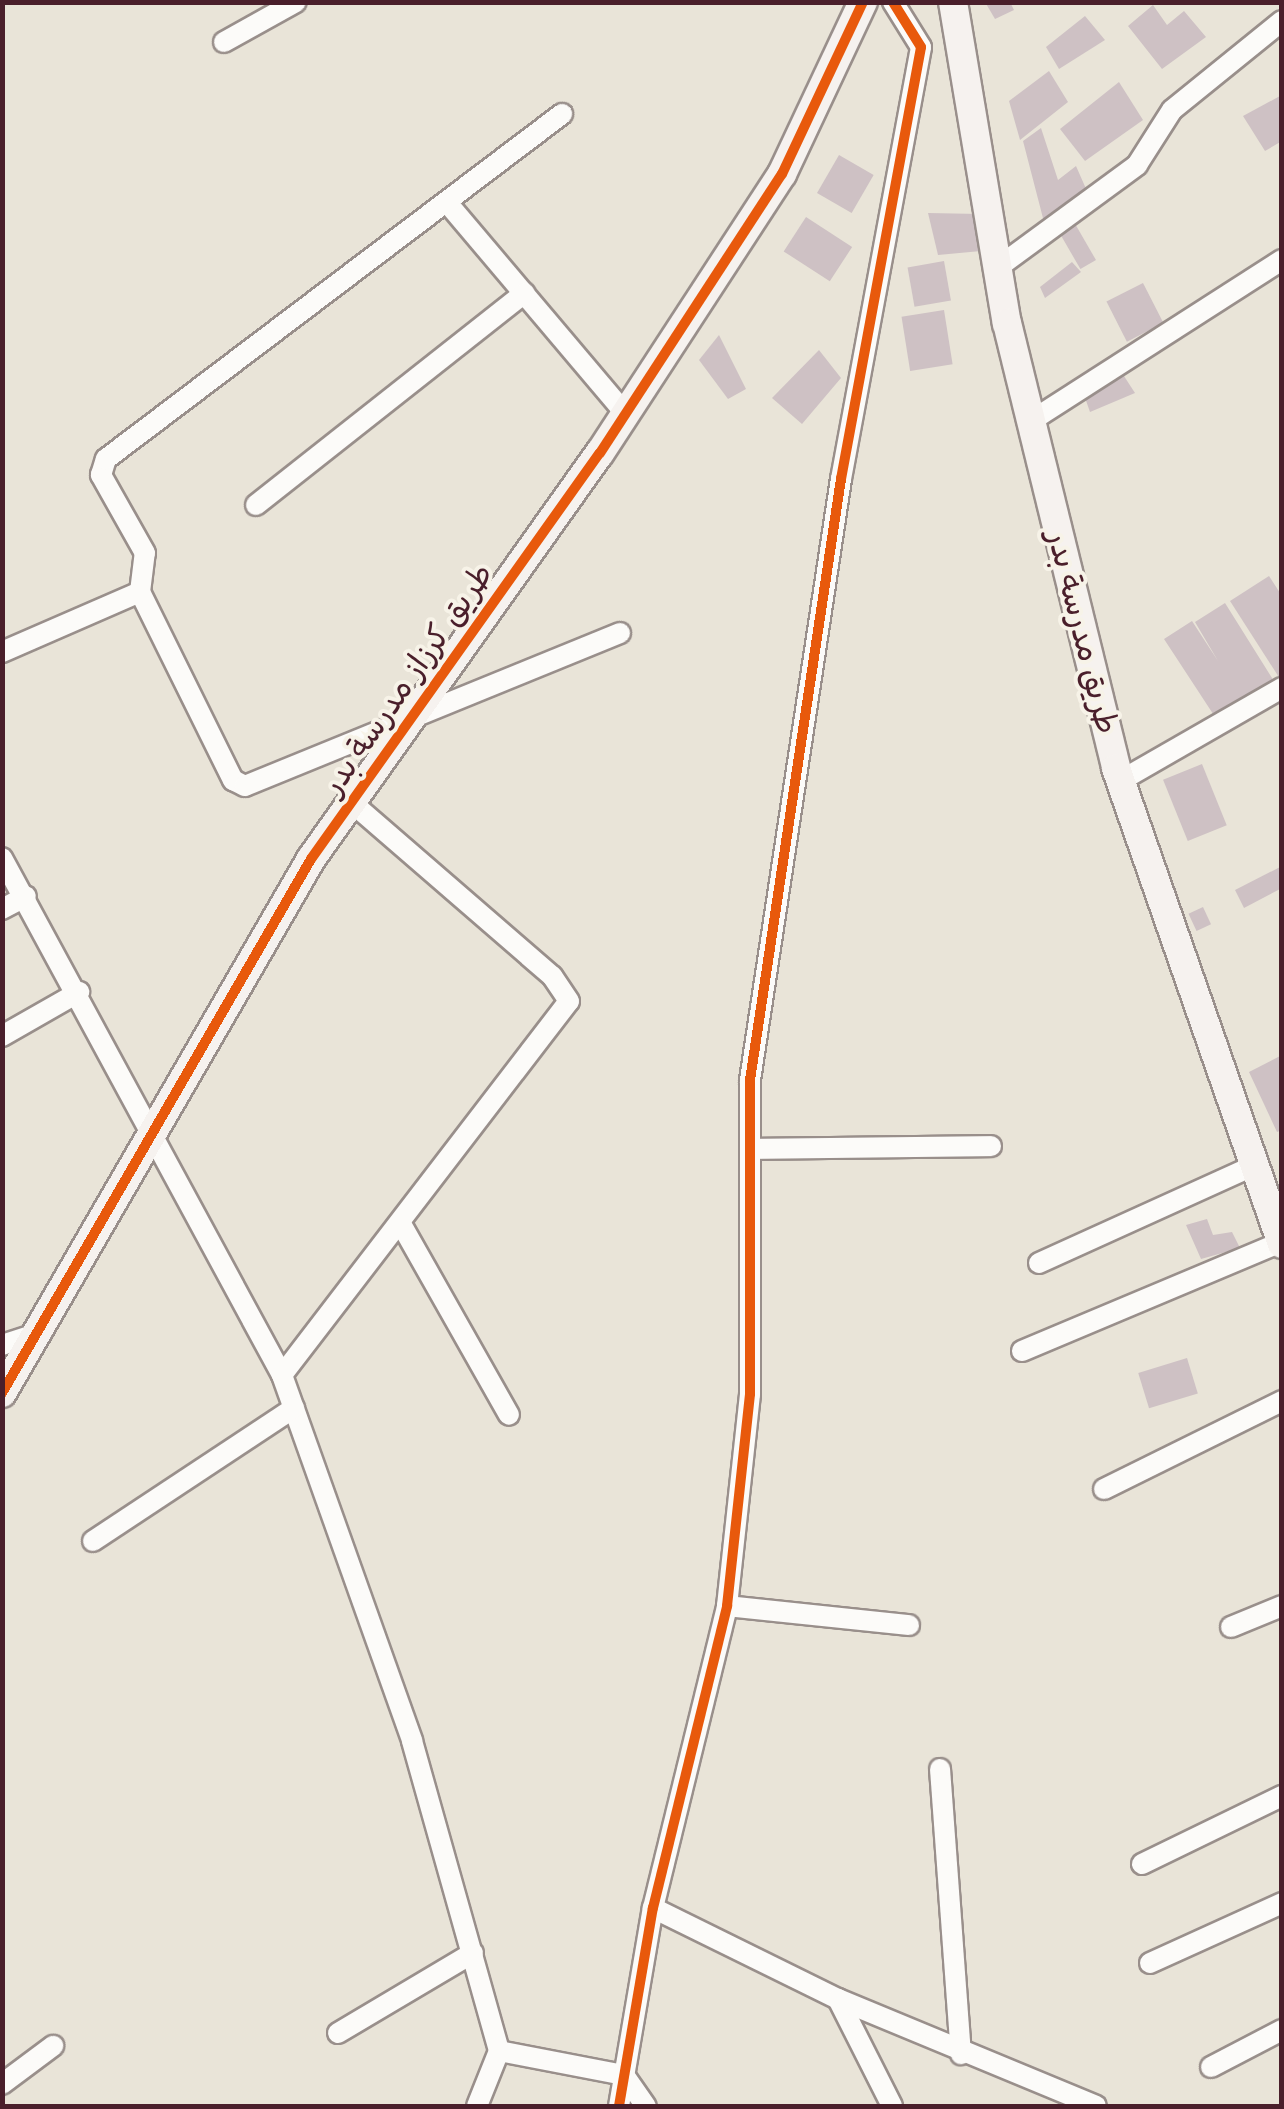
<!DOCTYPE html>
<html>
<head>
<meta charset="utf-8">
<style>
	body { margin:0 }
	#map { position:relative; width:1284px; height:2109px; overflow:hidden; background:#e9e4d8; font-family:"Patrick Hand","Playpen Sans Arabic",sans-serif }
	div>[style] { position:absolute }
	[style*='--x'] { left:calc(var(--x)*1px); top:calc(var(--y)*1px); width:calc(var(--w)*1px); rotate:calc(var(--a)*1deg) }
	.building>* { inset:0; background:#cec1c4; transform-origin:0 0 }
	.roads { filter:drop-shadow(2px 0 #998f8b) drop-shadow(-2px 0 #998f8b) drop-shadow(0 2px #998f8b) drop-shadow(0 -2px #998f8b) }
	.street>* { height:20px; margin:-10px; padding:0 10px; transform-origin:10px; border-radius:10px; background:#fcfbf9 }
	.secondary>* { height:28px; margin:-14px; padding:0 14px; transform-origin:14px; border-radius:14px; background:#f6f2ef }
	.cycleway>* { height:10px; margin:-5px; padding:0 5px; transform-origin:5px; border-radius:5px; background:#e8590c }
	span { translate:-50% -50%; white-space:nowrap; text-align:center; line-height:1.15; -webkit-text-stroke:8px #f7f3e8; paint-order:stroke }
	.street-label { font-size:32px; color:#4a1f2b }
	.frame { position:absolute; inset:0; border:5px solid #4a1f2b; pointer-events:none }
</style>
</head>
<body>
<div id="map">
	<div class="building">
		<div style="clip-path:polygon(985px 2px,1010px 2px,1014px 10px,995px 19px)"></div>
		<div style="clip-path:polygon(1153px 5px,1167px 25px,1184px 11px,1206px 37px,1162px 69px,1128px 26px)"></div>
		<div style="clip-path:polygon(1085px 16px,1105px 40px,1059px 69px,1046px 47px)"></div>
		<div style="clip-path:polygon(1049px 71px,1068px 102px,1020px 140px,1009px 101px)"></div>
		<div style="clip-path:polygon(1119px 82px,1143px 120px,1085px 161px,1060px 129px)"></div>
		<div style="clip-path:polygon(1280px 96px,1282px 141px,1265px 151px,1243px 116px)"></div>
		<div style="clip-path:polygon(1041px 128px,1058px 180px,1076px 166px,1087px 191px,1044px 222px,1023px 141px)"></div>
		<div style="left:839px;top:155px;width:40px;height:44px;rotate:30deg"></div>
		<div style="clip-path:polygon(928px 213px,980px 214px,981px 251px,938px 255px)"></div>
		<div style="left:806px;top:217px;width:55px;height:41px;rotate:33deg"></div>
		<div style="left:1074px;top:222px;width:44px;height:18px;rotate:60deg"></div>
		<div style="left:944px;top:261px;width:40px;height:37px;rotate:80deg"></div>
		<div style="clip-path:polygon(1072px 262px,1081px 272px,1045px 298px,1040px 287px)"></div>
		<div style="left:1143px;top:283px;width:45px;height:41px;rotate:63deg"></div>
		<div style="left:944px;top:310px;width:55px;height:43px;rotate:81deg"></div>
		<div style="clip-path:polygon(719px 335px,746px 389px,728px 399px,699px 360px)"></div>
		<div style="clip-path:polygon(819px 350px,841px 378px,802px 424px,772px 398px)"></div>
		<div style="clip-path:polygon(1122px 373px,1135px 393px,1090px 412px,1083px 392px)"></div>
		<div style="clip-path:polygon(1269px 576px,1282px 596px,1282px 682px,1230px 601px)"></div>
		<div style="clip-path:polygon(1225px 603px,1277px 686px,1219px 723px,1164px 639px,1192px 621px,1218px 661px,1195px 622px)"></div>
		<div style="left:1202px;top:764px;width:66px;height:42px;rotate:68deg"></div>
		<div style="clip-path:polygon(1282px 866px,1282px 888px,1244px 908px,1235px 890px)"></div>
		<div style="left:1203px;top:907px;width:19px;height:16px;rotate:65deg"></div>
		<div style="clip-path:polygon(1282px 1055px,1282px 1130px,1277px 1132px,1249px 1072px)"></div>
		<div style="clip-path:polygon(1207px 1219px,1213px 1235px,1232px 1232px,1240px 1248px,1201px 1259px,1186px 1225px)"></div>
		<div style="left:1187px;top:1358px;width:37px;height:51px;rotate:73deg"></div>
	</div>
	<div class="roads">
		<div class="street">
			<div style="--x:224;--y:42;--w:82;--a:-29.1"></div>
			<div style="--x:450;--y:206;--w:272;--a:49.8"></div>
			<div style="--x:997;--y:268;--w:174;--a:-36.3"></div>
			<div style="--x:1137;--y:165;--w:65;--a:-57.5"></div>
			<div style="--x:1172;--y:110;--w:141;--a:-39"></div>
			<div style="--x:1031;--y:421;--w:298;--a:-32.7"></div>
			<div style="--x:256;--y:505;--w:342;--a:-38.3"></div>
			<div style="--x:140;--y:592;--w:210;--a:63.7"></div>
			<div style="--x:233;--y:780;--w:13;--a:27"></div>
			<div style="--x:245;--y:786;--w:405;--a:-22.2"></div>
			<div style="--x:2;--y:652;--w:150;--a:-23.5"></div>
			<div style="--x:140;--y:592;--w:39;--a:-83"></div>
			<div style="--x:145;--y:553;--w:90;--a:-119.4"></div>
			<div style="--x:101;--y:475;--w:17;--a:-73"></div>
			<div style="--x:106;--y:459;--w:572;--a:-37.11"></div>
			<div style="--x:1120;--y:781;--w:187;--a:-29.9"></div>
			<div style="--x:2;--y:858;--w:588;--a:61.56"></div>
			<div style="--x:282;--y:1375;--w:388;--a:70.4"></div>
			<div style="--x:412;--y:1741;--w:322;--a:74.3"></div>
			<div style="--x:2;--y:909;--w:27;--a:-28"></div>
			<div style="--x:2;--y:1036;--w:89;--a:-29.7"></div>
			<div style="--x:754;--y:1149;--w:237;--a:-0.7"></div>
			<div style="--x:401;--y:1224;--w:219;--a:60.5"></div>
			<div style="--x:1039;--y:1263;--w:230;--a:-24.4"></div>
			<div style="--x:2;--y:1345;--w:42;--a:-18"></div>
			<div style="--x:1022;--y:1351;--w:281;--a:-22.8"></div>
			<div style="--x:282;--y:1375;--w:471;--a:-52.5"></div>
			<div style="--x:569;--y:1001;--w:30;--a:-124"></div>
			<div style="--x:552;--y:976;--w:267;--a:-139.1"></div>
			<div style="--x:1104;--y:1489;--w:199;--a:-26.3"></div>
			<div style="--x:93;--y:1541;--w:241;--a:-33.5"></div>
			<div style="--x:727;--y:1606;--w:183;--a:6"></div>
			<div style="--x:1231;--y:1627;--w:55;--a:-22.4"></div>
			<div style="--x:940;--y:1769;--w:286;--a:85.8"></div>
			<div style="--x:1142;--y:1864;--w:156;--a:-25.9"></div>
			<div style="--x:653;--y:1908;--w:206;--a:26.2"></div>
			<div style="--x:838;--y:1999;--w:120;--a:63.2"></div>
			<div style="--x:1150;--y:1963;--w:145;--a:-24.4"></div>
			<div style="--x:838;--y:1999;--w:279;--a:22.5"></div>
			<div style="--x:338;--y:2033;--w:157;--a:-30.7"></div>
			<div style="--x:1211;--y:2067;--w:80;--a:-27.5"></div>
			<div style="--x:2;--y:2084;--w:64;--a:-36.7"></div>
			<div style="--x:477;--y:2106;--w:59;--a:-68.2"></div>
			<div style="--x:499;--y:2051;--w:127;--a:10.9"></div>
			<div style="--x:624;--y:2075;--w:38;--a:55"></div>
			<div style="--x:619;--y:2106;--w:201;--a:-80.3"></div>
			<div style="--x:653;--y:1908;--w:311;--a:-76.2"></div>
			<div style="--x:727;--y:1606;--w:213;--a:-83.8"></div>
			<div style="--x:750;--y:1394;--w:314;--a:-90"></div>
			<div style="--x:750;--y:1080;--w:608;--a:-81.39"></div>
			<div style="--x:841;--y:479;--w:439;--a:-79.5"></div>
			<div style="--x:921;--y:47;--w:53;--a:-121.9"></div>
		</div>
		<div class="secondary">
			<div style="--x:953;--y:2;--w:326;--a:80.5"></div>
			<div style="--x:1007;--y:323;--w:458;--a:76.2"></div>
			<div style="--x:1116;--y:768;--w:504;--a:70.77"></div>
			<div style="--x:2;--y:1393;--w:617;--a:-59.94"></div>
			<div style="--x:311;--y:859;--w:498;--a:-54.6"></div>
			<div style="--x:600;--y:453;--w:333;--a:-56.9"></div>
			<div style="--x:782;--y:174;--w:190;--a:-64.8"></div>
		</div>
	</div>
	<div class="cycleway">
		<div style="--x:2;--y:1393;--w:617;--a:-59.94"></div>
		<div style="--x:311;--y:859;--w:498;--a:-54.6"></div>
		<div style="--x:600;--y:453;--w:333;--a:-56.9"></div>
		<div style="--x:782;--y:174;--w:190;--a:-64.8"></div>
		<div style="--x:619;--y:2106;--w:201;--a:-80.3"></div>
		<div style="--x:653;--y:1908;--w:311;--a:-76.2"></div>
		<div style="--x:727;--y:1606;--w:213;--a:-83.8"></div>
		<div style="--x:750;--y:1394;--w:314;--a:-90"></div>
		<div style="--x:750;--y:1080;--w:608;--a:-81.39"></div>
		<div style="--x:841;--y:479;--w:439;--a:-79.5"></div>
		<div style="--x:921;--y:47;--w:53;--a:-121.9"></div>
	</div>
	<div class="street-label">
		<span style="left:1083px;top:632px;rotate:76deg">طريق مدرسة بدر</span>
		<span style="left:407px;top:679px;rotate:-55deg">طريق كرزاز مدرسة بدر</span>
	</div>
	<div class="frame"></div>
</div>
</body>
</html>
